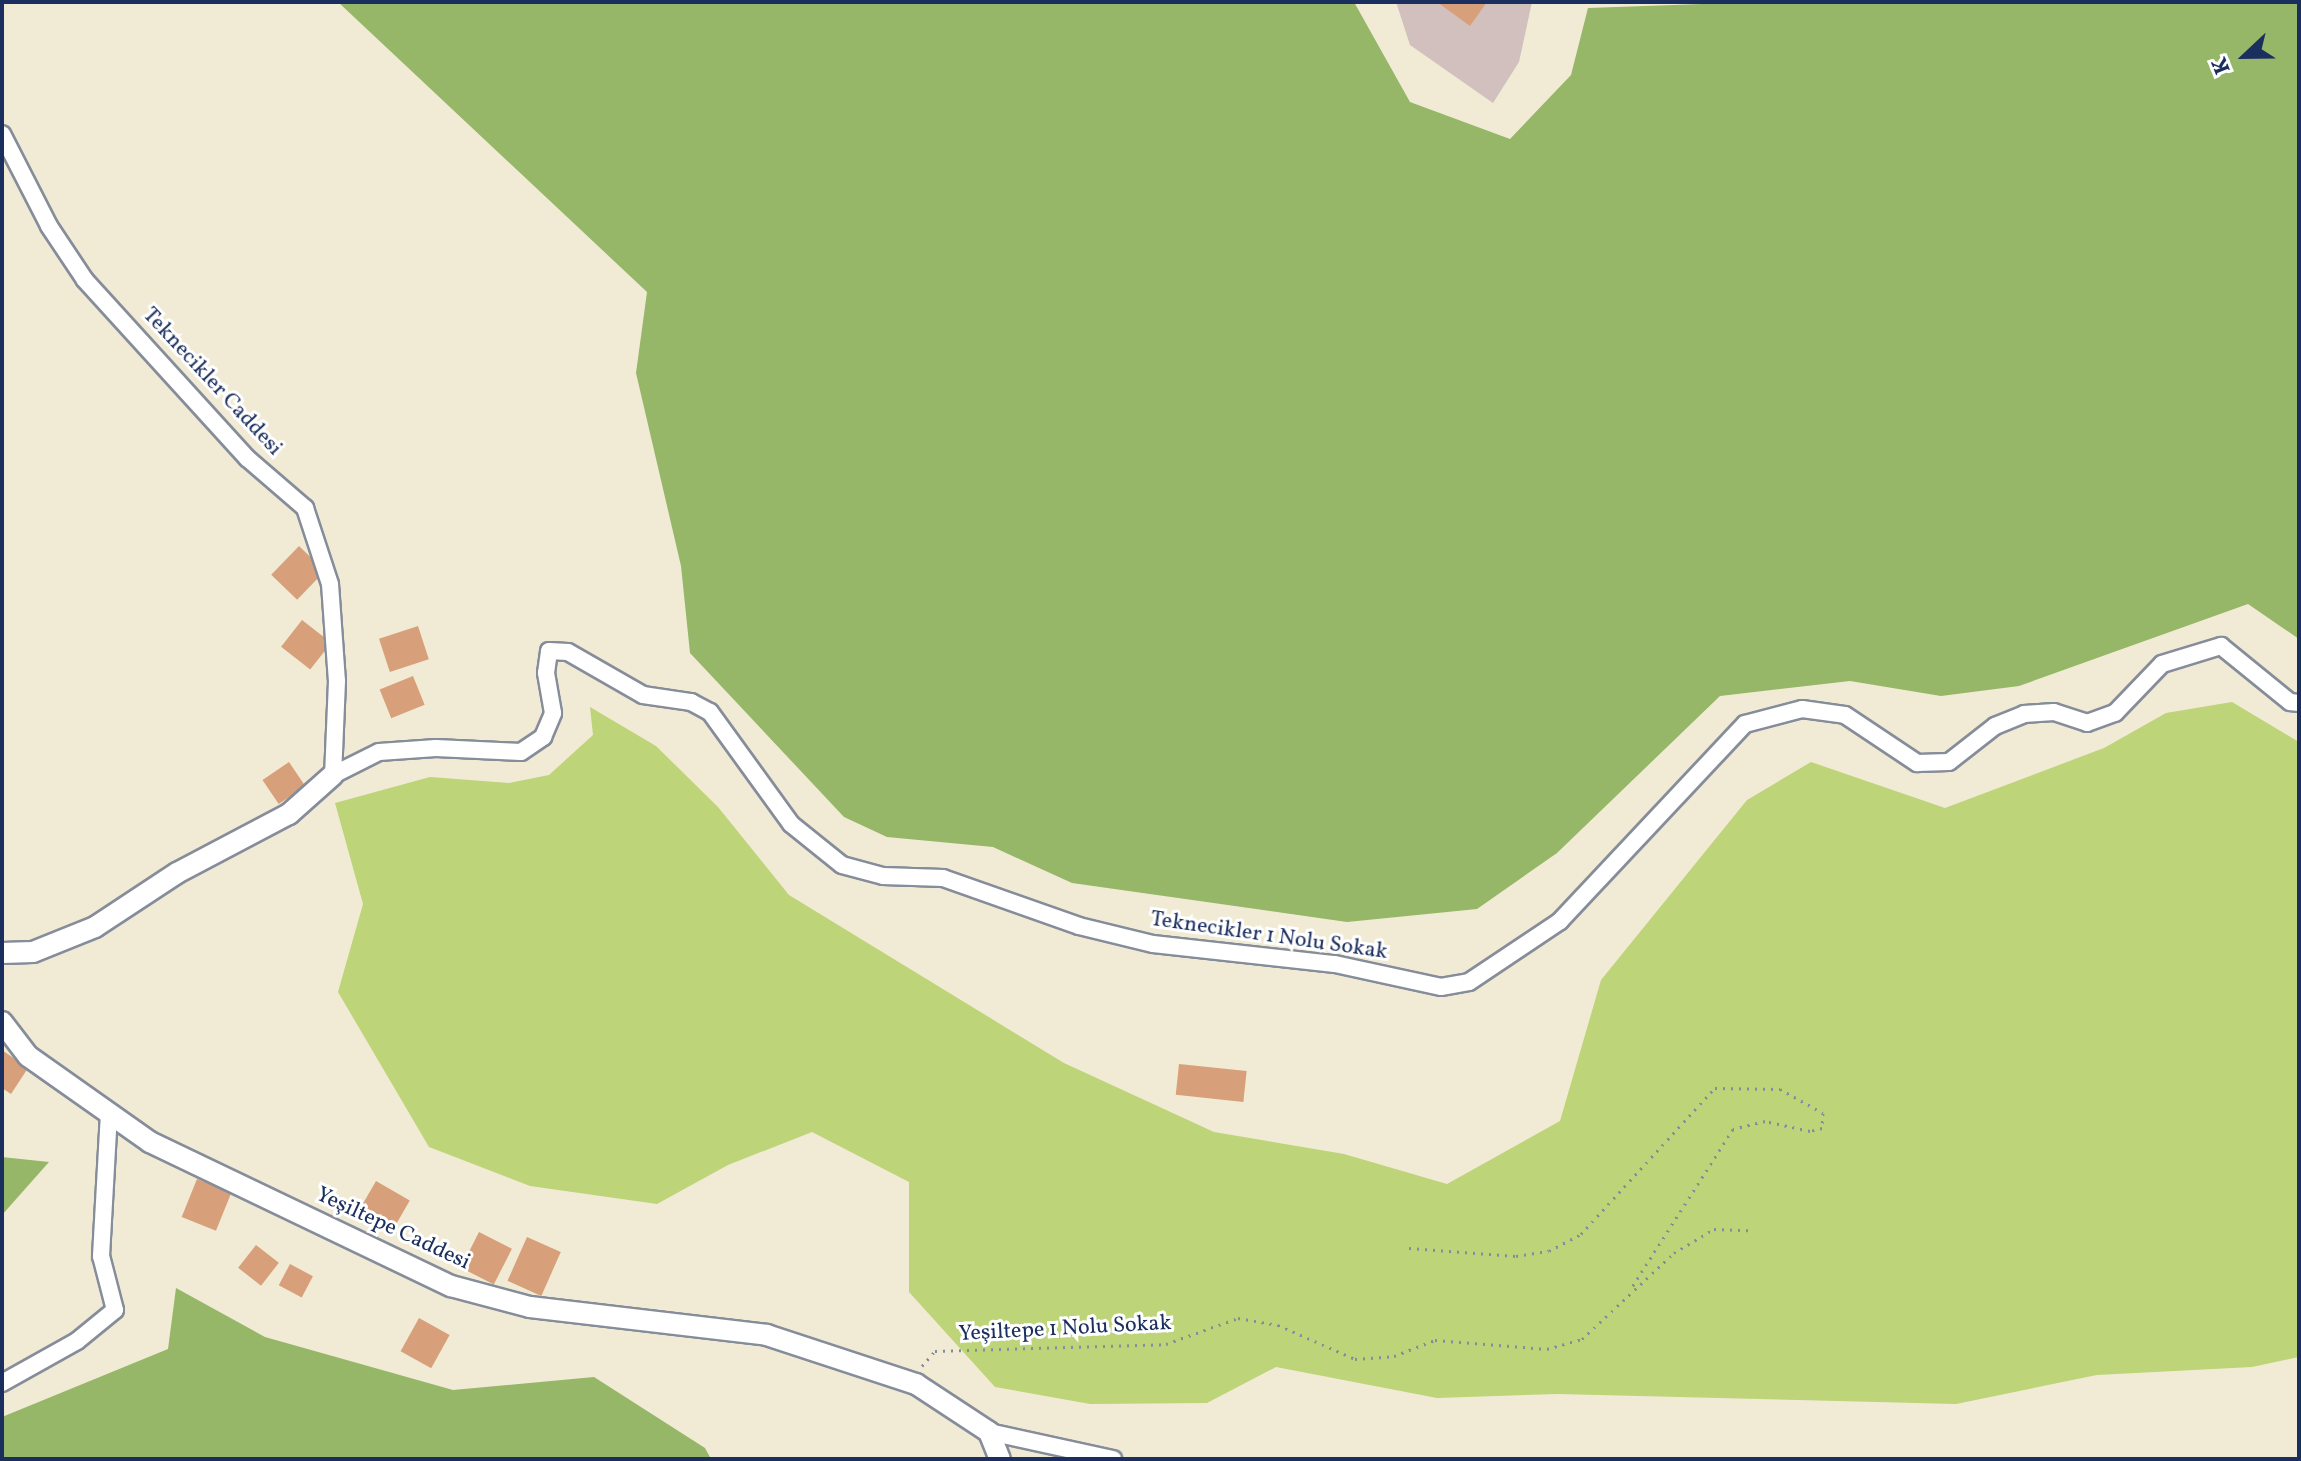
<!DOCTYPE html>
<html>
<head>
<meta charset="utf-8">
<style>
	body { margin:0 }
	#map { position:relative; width:2301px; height:1461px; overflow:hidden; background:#f1ebd5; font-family:Vollkorn,serif }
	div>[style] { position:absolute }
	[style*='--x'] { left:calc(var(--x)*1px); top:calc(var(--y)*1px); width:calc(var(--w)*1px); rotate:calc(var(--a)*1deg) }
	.industrial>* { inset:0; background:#d1c0bd }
	.green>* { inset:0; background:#bdd478 }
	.forest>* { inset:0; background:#96b668 }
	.building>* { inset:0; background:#d8a07a; transform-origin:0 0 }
	.path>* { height:3px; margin-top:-1.5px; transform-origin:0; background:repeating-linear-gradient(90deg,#868d9a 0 2px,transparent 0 8px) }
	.roads { filter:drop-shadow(2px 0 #868d9a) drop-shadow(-2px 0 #868d9a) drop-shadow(0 2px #868d9a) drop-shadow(0 -2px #868d9a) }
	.minor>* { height:16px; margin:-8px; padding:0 8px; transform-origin:8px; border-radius:8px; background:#fff }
	.tertiary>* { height:20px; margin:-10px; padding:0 10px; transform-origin:10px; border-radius:10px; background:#fff }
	span { translate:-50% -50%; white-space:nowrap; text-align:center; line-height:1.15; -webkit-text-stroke:6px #fff; paint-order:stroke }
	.street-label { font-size:22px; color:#1b2f5e }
	.frame { position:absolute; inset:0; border:4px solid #1b2f5e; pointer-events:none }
	.north { position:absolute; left:2205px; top:16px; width:80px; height:80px; -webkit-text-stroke:6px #fff; paint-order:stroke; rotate:248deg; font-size:22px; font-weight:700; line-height:32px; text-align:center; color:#1b2f5e }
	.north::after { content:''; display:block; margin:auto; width:28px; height:36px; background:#1b2f5e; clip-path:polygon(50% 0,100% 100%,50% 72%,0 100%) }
</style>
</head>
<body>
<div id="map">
	<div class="industrial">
		<div style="clip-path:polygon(1396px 2px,1532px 2px,1519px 62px,1493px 103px,1410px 45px)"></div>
	</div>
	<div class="green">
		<div style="clip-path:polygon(2232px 702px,2299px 742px,2299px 1357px,2252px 1367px,2097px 1375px,1956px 1404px,1558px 1394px,1437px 1398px,1276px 1367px,1207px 1403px,1090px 1404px,995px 1387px,909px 1292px,909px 1182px,812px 1132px,728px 1165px,657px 1204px,530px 1186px,429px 1147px,338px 992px,363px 904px,335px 803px,430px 777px,509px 783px,549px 775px,593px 735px,590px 707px,656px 746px,718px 807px,789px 895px,1064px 1063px,1214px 1132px,1344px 1154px,1447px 1184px,1560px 1121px,1601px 980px,1747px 800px,1811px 762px,1945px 808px,2104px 748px,2166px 713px)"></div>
	</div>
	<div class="forest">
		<div style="clip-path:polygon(338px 2px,1354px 2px,1410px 102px,1510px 139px,1571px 75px,1588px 8px,1759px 2px,2299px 2px,2299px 639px,2248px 604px,2019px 686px,1941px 696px,1850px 681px,1720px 696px,1557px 853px,1477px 909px,1347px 922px,1072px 883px,993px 847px,887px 837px,844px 817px,690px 653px,681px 566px,636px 373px,647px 292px)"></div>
		<div style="clip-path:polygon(2px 1157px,49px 1162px,2px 1215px)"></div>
		<div style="clip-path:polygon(176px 1288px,265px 1337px,453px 1390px,594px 1377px,705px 1448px,711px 1459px,2px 1459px,2px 1417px,168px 1349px)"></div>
	</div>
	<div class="building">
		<div style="clip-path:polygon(1437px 2px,1487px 2px,1470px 26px)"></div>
		<div style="left:299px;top:546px;width:36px;height:40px;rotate:44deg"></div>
		<div style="left:302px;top:620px;width:37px;height:34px;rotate:38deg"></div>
		<div style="left:418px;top:626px;width:35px;height:41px;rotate:72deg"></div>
		<div style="left:413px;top:676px;width:31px;height:36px;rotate:68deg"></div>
		<div style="left:289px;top:762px;width:29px;height:32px;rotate:56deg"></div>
		<div style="clip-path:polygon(2px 1050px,28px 1068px,11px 1094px,2px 1088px)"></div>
		<div style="left:1179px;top:1064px;width:68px;height:31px;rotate:6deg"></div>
		<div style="left:197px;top:1179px;width:37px;height:41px;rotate:22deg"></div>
		<div style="left:376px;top:1181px;width:39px;height:36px;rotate:30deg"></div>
		<div style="left:479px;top:1232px;width:37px;height:40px;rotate:27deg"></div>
		<div style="left:527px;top:1237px;width:37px;height:48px;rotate:24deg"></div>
		<div style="left:256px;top:1245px;width:29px;height:29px;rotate:38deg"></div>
		<div style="left:290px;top:1264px;width:26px;height:24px;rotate:28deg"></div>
		<div style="left:419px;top:1318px;width:35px;height:38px;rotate:29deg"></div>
	</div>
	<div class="path">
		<div style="--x:1409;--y:1248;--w:107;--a:4.3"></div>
		<div style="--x:1516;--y:1256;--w:33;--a:-9"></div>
		<div style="--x:1549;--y:1251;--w:36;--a:-28"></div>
		<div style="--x:1581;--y:1234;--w:198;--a:-47.5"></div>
		<div style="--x:1715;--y:1088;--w:65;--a:0.9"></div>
		<div style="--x:1780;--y:1089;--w:49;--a:29.2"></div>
		<div style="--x:1823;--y:1113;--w:15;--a:94"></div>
		<div style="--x:1822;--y:1128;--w:12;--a:166"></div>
		<div style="--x:1810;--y:1131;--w:46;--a:-167.5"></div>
		<div style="--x:1765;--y:1121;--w:33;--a:166"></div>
		<div style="--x:1733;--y:1129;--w:188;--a:122.6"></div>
		<div style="--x:922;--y:1366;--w:20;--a:-49"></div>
		<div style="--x:935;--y:1351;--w:231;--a:-1.7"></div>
		<div style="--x:1166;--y:1344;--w:77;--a:-19.9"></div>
		<div style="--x:1238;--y:1318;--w:41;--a:9.9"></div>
		<div style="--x:1278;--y:1325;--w:84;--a:23.8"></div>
		<div style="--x:1355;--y:1359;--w:39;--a:-4"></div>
		<div style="--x:1394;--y:1356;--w:44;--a:-21.3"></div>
		<div style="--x:1435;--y:1340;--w:112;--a:4.6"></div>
		<div style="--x:1547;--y:1349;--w:36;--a:-16"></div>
		<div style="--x:1582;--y:1339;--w:126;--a:-43.1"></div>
		<div style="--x:1674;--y:1253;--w:47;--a:-31"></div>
		<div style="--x:1714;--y:1229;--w:34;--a:2"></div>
	</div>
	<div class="roads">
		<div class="minor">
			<div style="--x:2;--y:134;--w:103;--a:62.9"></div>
			<div style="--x:49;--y:226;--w:65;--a:56.3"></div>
			<div style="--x:85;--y:280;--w:241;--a:47.7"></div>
			<div style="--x:247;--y:458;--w:77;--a:40.8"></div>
			<div style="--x:305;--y:508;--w:80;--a:71.8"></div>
			<div style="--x:330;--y:584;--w:97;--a:85.9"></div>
			<div style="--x:337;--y:681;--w:94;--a:92.4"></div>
			<div style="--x:333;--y:775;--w:51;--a:-26.6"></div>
			<div style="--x:379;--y:752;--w:57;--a:-4"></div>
			<div style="--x:436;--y:748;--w:85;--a:2.7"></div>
			<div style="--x:521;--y:752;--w:27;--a:-34"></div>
			<div style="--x:543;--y:737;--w:26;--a:-67"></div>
			<div style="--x:553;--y:713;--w:41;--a:-99.9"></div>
			<div style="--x:546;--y:673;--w:22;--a:-82"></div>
			<div style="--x:549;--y:651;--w:19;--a:3"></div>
			<div style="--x:568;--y:652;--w:86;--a:29.8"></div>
			<div style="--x:643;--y:695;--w:49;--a:8.3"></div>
			<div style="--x:691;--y:702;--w:21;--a:28"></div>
			<div style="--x:710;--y:712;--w:138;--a:54.1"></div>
			<div style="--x:791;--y:824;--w:65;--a:38.8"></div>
			<div style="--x:842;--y:865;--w:42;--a:15"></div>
			<div style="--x:883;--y:876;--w:60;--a:1.9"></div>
			<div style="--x:943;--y:878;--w:144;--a:19.4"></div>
			<div style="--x:1079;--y:926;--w:76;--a:13.7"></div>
			<div style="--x:1153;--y:944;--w:183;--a:6.3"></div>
			<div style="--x:1335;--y:964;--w:108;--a:12.2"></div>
			<div style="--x:1441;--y:987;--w:28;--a:-10"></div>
			<div style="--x:1469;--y:982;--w:110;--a:-33.8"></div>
			<div style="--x:1560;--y:921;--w:270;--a:-46.8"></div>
			<div style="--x:1745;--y:724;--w:59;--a:-14.7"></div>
			<div style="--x:1802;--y:709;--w:43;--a:7.9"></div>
			<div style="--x:1845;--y:715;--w:87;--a:33.7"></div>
			<div style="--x:1917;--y:763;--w:32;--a:-2"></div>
			<div style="--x:1949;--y:762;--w:58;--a:-38"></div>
			<div style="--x:1995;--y:726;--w:31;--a:-22"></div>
			<div style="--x:2024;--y:714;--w:30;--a:-4"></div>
			<div style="--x:2054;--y:712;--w:35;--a:18"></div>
			<div style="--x:2087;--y:723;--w:30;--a:-20"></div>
			<div style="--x:2115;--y:713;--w:68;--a:-46.2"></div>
			<div style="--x:2162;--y:664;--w:62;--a:-17"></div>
			<div style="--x:2221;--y:646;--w:89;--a:39.1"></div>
			<div style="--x:2290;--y:702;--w:9;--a:6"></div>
			<div style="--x:2;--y:1383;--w:86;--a:-29.2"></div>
			<div style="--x:77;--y:1341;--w:49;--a:-39.2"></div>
			<div style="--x:115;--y:1310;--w:56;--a:-104.5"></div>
			<div style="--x:101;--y:1256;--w:141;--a:-86.8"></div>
			<div style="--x:989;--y:1432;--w:127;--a:12.3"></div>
		</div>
		<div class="tertiary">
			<div style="--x:2;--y:953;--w:31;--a:-2"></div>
			<div style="--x:33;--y:952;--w:67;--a:-22"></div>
			<div style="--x:95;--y:927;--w:98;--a:-33.4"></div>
			<div style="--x:177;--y:873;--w:127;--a:-27.8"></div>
			<div style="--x:289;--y:814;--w:59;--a:-41.6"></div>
			<div style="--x:2;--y:1022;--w:43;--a:52.6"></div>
			<div style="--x:28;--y:1056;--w:149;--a:35.2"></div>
			<div style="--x:150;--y:1142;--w:334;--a:25.6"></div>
			<div style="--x:451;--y:1286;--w:82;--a:14.9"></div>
			<div style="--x:530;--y:1307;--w:239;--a:6.7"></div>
			<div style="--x:767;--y:1335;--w:157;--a:18.2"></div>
			<div style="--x:916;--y:1384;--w:87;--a:33.3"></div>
			<div style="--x:989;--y:1432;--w:29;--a:68"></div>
		</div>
	</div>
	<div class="street-label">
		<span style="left:212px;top:382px;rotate:47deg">Teknecikler Caddesi</span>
		<span style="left:1269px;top:936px;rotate:8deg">Teknecikler 1 Nolu Sokak</span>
		<span style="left:393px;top:1229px;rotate:25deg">Yeşiltepe Caddesi</span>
		<span style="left:1065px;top:1329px;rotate:-3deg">Yeşiltepe 1 Nolu Sokak</span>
	</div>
	<div class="frame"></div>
	<div class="north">K</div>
</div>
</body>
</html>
